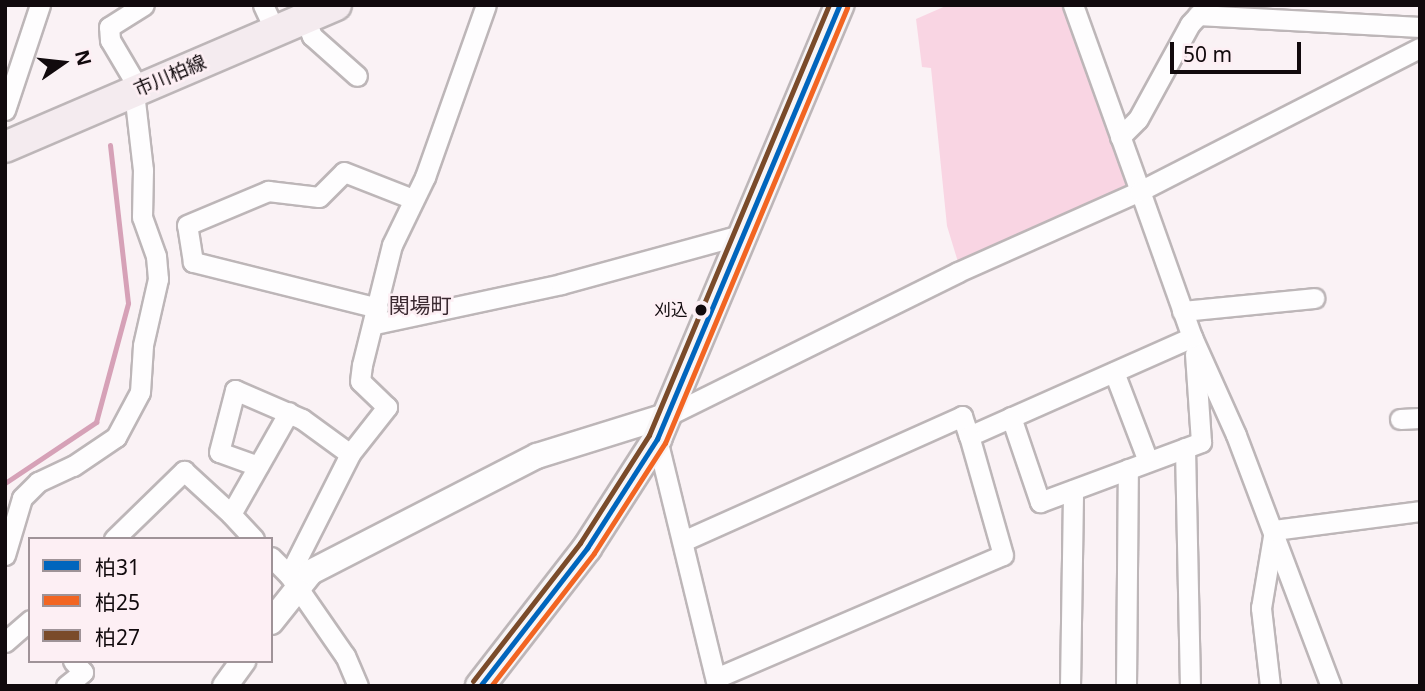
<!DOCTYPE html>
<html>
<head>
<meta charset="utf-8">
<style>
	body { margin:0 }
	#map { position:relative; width:1425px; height:691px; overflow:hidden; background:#faf2f5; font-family:"Noto Sans","Noto Sans JP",sans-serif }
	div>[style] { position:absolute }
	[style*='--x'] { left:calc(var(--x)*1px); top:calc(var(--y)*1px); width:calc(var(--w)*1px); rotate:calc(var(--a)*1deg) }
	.green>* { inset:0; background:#f9d5e3 }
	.stream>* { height:5px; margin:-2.5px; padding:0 2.5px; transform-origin:2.5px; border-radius:2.5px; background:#d6a1b7 }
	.roads { filter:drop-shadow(2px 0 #bdb6b8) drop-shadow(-2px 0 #bdb6b8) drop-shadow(0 2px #bdb6b8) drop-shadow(0 -2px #bdb6b8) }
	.minor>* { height:19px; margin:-9.5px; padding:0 9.5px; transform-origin:9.5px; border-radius:9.5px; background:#fefdfe }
	.tertiary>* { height:24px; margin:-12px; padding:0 12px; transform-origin:12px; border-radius:12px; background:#fefdfe }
	.secondary>* { height:28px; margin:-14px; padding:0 14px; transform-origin:14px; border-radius:14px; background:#f8f5f6 }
	.primary>* { height:30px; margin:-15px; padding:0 15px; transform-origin:15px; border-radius:15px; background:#f4ebef }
	.bus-1>* { height:5px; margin:-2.5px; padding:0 2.5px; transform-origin:2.5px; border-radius:2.5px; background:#0065bd }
	.bus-2>* { height:5px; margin:-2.5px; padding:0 2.5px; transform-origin:2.5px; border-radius:2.5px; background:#f26522 }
	.bus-3>* { height:5px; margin:-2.5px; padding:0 2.5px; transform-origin:2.5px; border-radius:2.5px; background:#7a4b2a }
	.dots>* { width:19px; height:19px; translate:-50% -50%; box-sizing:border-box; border:4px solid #fdeff4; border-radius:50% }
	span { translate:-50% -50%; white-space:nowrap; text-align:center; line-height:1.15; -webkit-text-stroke:5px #fdeff4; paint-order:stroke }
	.bus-label { font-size:17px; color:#110a0d }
	.right { translate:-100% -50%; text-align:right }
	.street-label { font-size:19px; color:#110a0d }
	.neighbourhood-label { font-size:21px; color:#3b2a31 }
	.frame { position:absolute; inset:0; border:7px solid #110a0d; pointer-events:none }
	.legend { position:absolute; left:28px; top:537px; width:245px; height:126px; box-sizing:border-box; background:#fdeff4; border:2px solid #9f9398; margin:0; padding:9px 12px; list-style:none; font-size:21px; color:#110a0d }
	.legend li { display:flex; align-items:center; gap:14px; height:35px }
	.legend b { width:35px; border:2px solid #9f9398 }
	.north { position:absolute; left:28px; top:28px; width:70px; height:70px; -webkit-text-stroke:5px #fdeff4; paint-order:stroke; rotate:76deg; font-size:19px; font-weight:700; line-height:28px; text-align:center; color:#110a0d }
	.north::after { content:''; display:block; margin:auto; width:24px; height:32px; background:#110a0d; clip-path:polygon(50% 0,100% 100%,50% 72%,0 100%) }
	.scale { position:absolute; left:1170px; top:42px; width:131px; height:32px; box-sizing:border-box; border:4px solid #110a0d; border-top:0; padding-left:9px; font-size:21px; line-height:24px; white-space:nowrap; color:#110a0d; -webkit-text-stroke:5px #fdeff4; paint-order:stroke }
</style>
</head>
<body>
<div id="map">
	<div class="green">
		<div style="clip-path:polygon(948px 5px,1067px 5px,1134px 184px,958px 262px,947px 226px,931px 68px,922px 67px,916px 19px)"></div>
	</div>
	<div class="stream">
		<div style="--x:5;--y:483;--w:110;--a:-33.8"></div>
		<div style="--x:96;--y:422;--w:123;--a:-74.9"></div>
		<div style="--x:128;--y:303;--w:159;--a:-96.5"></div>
	</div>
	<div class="roads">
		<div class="minor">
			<div style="--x:263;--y:5;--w:29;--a:65"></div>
			<div style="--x:1198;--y:15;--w:222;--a:3.1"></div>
			<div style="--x:305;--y:18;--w:19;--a:69"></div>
			<div style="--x:312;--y:36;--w:60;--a:41.6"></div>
			<div style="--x:139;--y:89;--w:57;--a:-120.6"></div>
			<div style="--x:110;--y:40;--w:13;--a:-94"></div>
			<div style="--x:109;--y:27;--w:41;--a:-32.2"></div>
			<div style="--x:5;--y:110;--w:111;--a:-71.6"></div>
			<div style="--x:1120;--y:137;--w:25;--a:-45"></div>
			<div style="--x:1138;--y:119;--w:108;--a:-61.3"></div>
			<div style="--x:1190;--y:24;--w:23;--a:-47"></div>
			<div style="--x:378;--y:308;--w:191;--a:-166"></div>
			<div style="--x:193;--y:262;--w:37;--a:-99"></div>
			<div style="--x:187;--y:225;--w:88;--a:-22.8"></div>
			<div style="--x:268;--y:191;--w:51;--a:6.7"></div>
			<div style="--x:319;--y:197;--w:35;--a:-45"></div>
			<div style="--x:344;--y:172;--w:74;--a:21.4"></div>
			<div style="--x:1182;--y:311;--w:133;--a:-5.6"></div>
			<div style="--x:375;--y:324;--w:190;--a:-12.1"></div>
			<div style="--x:561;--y:284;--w:190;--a:-15.3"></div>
			<div style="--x:1192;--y:337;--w:107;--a:65.8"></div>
			<div style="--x:1236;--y:435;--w:268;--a:69.3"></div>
			<div style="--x:1114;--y:372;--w:95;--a:69.1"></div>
			<div style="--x:669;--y:415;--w:322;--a:-26.3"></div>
			<div style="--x:958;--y:272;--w:199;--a:-24"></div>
			<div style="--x:1140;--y:191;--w:198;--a:-109.8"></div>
			<div style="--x:1011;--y:417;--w:90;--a:71.2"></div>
			<div style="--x:1040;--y:502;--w:172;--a:-20.4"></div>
			<div style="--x:1201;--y:442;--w:88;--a:-93.9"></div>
			<div style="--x:1400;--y:419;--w:20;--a:-3"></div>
			<div style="--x:657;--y:439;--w:254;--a:76.3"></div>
			<div style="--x:1185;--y:448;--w:238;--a:88.8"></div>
			<div style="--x:258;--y:466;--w:41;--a:-160.3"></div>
			<div style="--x:219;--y:452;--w:64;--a:-75.5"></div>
			<div style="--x:235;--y:390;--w:73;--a:23.4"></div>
			<div style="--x:302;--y:419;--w:59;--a:36.1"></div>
			<div style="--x:114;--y:539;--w:98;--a:-44.2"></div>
			<div style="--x:184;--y:471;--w:64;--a:42.5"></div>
			<div style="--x:254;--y:539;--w:34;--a:-133"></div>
			<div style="--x:231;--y:514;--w:117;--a:-60.4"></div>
			<div style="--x:683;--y:541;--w:306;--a:-24.1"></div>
			<div style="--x:962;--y:416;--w:21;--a:71"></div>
			<div style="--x:969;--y:436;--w:244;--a:-23.9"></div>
			<div style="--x:1192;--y:337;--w:155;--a:-109.6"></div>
			<div style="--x:1140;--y:191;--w:314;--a:-27.1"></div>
			<div style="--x:5;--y:555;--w:59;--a:-73.4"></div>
			<div style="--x:22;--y:498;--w:23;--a:-45"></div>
			<div style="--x:38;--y:482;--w:38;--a:-25"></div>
			<div style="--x:73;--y:466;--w:52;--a:-34"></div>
			<div style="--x:116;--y:437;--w:51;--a:-61.9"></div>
			<div style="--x:140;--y:392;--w:47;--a:-86.3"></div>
			<div style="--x:143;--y:345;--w:68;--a:-77.2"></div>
			<div style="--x:158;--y:279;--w:23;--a:-95"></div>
			<div style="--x:156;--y:256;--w:41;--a:-109.7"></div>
			<div style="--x:142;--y:217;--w:47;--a:-88.8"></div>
			<div style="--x:143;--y:170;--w:79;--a:-96.6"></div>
			<div style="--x:271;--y:557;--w:25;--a:45"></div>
			<div style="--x:5;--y:642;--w:33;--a:-41"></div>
			<div style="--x:716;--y:678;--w:312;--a:-23.2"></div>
			<div style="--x:1003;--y:555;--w:124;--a:-105.9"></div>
			<div style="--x:66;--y:686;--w:22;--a:-39"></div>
			<div style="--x:83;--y:672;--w:15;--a:-132"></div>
			<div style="--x:358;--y:686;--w:33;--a:-113"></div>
			<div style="--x:345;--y:656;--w:98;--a:-124.7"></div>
			<div style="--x:289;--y:575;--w:136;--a:-63.2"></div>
			<div style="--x:350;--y:454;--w:60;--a:-51.8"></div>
			<div style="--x:387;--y:407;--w:37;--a:-136"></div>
			<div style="--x:360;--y:381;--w:16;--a:-83"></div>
			<div style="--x:362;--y:365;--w:124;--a:-76"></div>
			<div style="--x:392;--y:245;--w:76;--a:-64.1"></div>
			<div style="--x:425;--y:177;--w:182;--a:-70.5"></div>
			<div style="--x:1070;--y:686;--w:196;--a:-89.1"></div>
			<div style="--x:1126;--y:686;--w:217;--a:-89.5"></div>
			<div style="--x:1270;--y:686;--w:79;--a:-96.6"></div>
			<div style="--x:1261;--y:608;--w:79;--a:-80.5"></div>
			<div style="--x:1274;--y:530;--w:147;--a:-7.4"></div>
		</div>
		<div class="tertiary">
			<div style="--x:271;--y:622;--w:64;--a:-51.3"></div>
			<div style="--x:311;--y:572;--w:254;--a:-27.2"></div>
			<div style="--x:537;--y:456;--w:138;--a:-17.3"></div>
			<div style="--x:225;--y:686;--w:31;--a:-54"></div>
		</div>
		<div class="secondary">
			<div style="--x:480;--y:686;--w:175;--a:-52.2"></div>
			<div style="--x:587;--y:548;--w:130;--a:-57.3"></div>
			<div style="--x:657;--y:439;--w:471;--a:-67.2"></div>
		</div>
		<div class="primary">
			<div style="--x:5;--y:147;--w:360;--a:-23.2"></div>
		</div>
	</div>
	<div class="bus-1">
		<div style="--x:480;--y:686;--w:175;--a:-52.2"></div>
		<div style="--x:587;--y:548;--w:130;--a:-57.3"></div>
		<div style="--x:657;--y:439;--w:471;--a:-67.2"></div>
	</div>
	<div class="bus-2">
		<div style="--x:491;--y:686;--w:168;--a:-52.2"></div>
		<div style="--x:594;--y:553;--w:131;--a:-57.2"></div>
		<div style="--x:665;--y:443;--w:472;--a:-67.3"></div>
	</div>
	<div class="bus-3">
		<div style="--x:473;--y:681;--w:175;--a:-52.2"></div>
		<div style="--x:580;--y:543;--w:128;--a:-57.4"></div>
		<div style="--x:649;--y:435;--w:466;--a:-67.3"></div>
	</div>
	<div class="dots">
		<div style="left:701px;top:310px;background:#110a0d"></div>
	</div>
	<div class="bus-label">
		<span class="right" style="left:688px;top:310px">刈込</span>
	</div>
	<div class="street-label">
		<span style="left:170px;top:76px;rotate:-23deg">市川柏線</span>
	</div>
	<div class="neighbourhood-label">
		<span style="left:420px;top:305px">関場町</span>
	</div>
	<div class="frame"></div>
	<ul class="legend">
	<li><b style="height:9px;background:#0065bd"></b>柏31</li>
	<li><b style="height:9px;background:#f26522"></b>柏25</li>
	<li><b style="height:9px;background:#7a4b2a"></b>柏27</li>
	</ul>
	<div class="north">N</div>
	<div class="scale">50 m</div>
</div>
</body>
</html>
